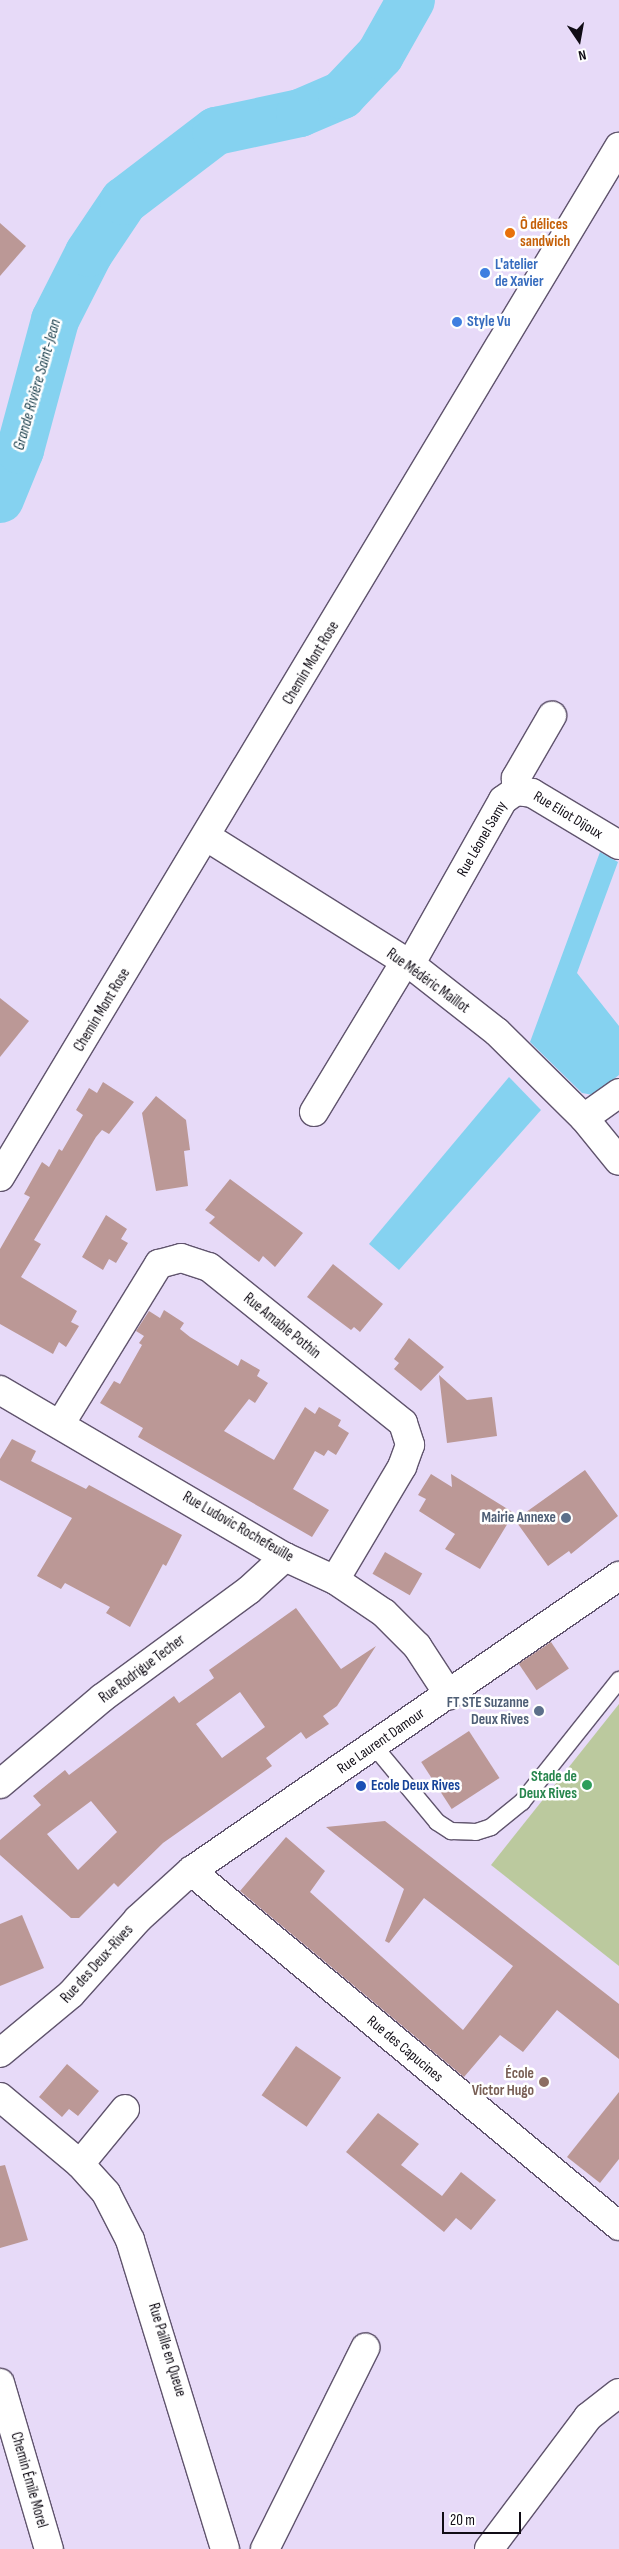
<!DOCTYPE html>
<html>
<head>
<meta charset="utf-8">
<style>
	body { margin:0 }
	#map { position:relative; width:619px; height:2549px; overflow:hidden; background:#e7daf8; font-family:"Sofia Sans Condensed",sans-serif }
	div>[style] { position:absolute }
	[style*='--x'] { left:calc(var(--x)*1px); top:calc(var(--y)*1px); width:calc(var(--w)*1px); rotate:calc(var(--a)*1deg) }
	.green>* { inset:0; background:#bbc99e }
	.water>* { inset:0; background:#85d2f0 }
	.river>* { height:48px; margin:-24px; padding:0 24px; transform-origin:24px; border-radius:24px; background:#85d2f0 }
	.building>* { inset:0; background:#bb9896; transform-origin:0 0 }
	.roads { filter:drop-shadow(1px 0 #60546d) drop-shadow(-1px 0 #60546d) drop-shadow(0 1px #60546d) drop-shadow(0 -1px #60546d) }
	.lane>* { height:16px; margin:-8px; padding:0 8px; transform-origin:8px; border-radius:8px; background:#fff }
	.street>* { height:28px; margin:-14px; padding:0 14px; transform-origin:14px; border-radius:14px; background:#fff }
	.secondary>* { height:28px; margin:-14px; padding:0 14px; transform-origin:14px; border-radius:14px; background:#fff }
	.dots>* { width:14px; height:14px; translate:-50% -50%; box-sizing:border-box; border:2px solid #fff; border-radius:50% }
	span { translate:-50% -50%; white-space:nowrap; text-align:center; line-height:1.15; -webkit-text-stroke:5px #fff; paint-order:stroke }
	.food-label { font-size:15px; color:#c56008; font-weight:700 }
	.left { translate:0 -50%; text-align:left }
	.shop-label { font-size:15px; color:#366cbe; font-weight:700 }
	.street-label { font-size:15px; color:#100c15 }
	.service-label { font-size:15px; color:#4e5e75; font-weight:700 }
	.right { translate:-100% -50%; text-align:right }
	.leisure-label { font-size:15px; color:#27864d; font-weight:700 }
	.transit-label { font-size:15px; color:#164399; font-weight:700 }
	.education-label { font-size:15px; color:#785e54; font-weight:700 }
	.water-label { font-size:16px; color:#1e424f; font-style:italic }
	.north { position:absolute; left:554px; top:15px; width:50px; height:50px; -webkit-text-stroke:4px #fff; paint-order:stroke; rotate:168deg; font-size:14px; font-weight:700; line-height:20px; text-align:center; color:#100c15 }
	.north::after { content:''; display:block; margin:auto; width:18px; height:22px; background:#100c15; clip-path:polygon(50% 0,100% 100%,50% 72%,0 100%) }
	.scale { position:absolute; left:442px; top:2512px; width:79px; height:22px; box-sizing:border-box; border:2px solid #100c15; border-top:0; padding-left:6px; font-size:15px; line-height:18px; white-space:nowrap; color:#100c15; -webkit-text-stroke:4px #fff; paint-order:stroke }
</style>
</head>
<body>
<div id="map">
	<div class="green">
		<div style="clip-path:polygon(619px 1704px,619px 1966px,491px 1865px)"></div>
	</div>
	<div class="water">
		<div style="clip-path:polygon(600px 852px,618px 862px,577px 973px,619px 1026px,619px 1075px,593px 1095px,582px 1093px,530px 1042px)"></div>
		<div style="clip-path:polygon(509px 1077px,541px 1110px,399px 1270px,369px 1244px)"></div>
	</div>
	<div class="river">
		<div style="--x:0;--y:499;--w:53;--a:-67.8"></div>
		<div style="--x:20;--y:450;--w:135;--a:-74.9"></div>
		<div style="--x:55;--y:320;--w:75;--a:-63.1"></div>
		<div style="--x:89;--y:253;--w:63;--a:-56.1"></div>
		<div style="--x:124;--y:201;--w:116;--a:-37.3"></div>
		<div style="--x:216;--y:131;--w:86;--a:-12.1"></div>
		<div style="--x:300;--y:113;--w:46;--a:-23.2"></div>
		<div style="--x:342;--y:95;--w:55;--a:-46.5"></div>
		<div style="--x:380;--y:55;--w:63;--a:-60.6"></div>
	</div>
	<div class="building">
		<div style="clip-path:polygon(0 223px,26px 246px,0 276px)"></div>
		<div style="clip-path:polygon(0 998px,29px 1021px,0 1057px)"></div>
		<div style="clip-path:polygon(103px 1082px,134px 1102px,109px 1134px,102px 1130px,96px 1137px,34px 1240px,41px 1244px,21px 1277px,77px 1311px,71px 1322px,79px 1326px,66px 1347px,59px 1342px,53px 1354px,0 1324px,0 1249px,30px 1197px,24px 1194px,42px 1162px,49px 1167px,59px 1149px,62px 1151px,83px 1115px,76px 1110px,89px 1088px,97px 1093px)"></div>
		<div style="clip-path:polygon(156px 1096px,186px 1120px,190px 1150px,184px 1151px,188px 1186px,156px 1191px,142px 1113px)"></div>
		<div style="clip-path:polygon(230px 1179px,303px 1233px,275px 1267px,263px 1256px,259px 1262px,209px 1223px,215px 1217px,205px 1210px)"></div>
		<div style="clip-path:polygon(106px 1215px,127px 1229px,121px 1239px,128px 1243px,116px 1263px,109px 1259px,103px 1270px,82px 1257px)"></div>
		<div style="clip-path:polygon(333px 1264px,383px 1304px,360px 1332px,354px 1327px,351px 1330px,307px 1297px)"></div>
		<div style="clip-path:polygon(164px 1310px,184px 1323px,180px 1329px,190px 1337px,238px 1366px,241px 1359px,260px 1370px,257px 1376px,268px 1383px,255px 1403px,249px 1399px,224px 1431px,274px 1460px,305px 1407px,315px 1414px,319px 1407px,341px 1420px,338px 1426px,349px 1433px,336px 1455px,328px 1450px,324px 1456px,315px 1451px,293px 1489px,329px 1510px,312px 1537px,138px 1437px,143px 1428px,100px 1403px,114px 1381px,120px 1384px,142px 1345px,139px 1343px,144px 1336px,136px 1331px,149px 1311px,160px 1318px)"></div>
		<div style="clip-path:polygon(409px 1338px,444px 1367px,421px 1391px,394px 1369px,399px 1363px,394px 1359px)"></div>
		<div style="clip-path:polygon(439px 1375px,467px 1400px,492px 1397px,497px 1436px,447px 1443px)"></div>
		<div style="clip-path:polygon(12px 1439px,36px 1451px,31px 1461px,86px 1489px,89px 1485px,182px 1535px,166px 1566px,163px 1564px,130px 1627px,106px 1613px,110px 1607px,65px 1583px,61px 1589px,37px 1576px,72px 1518px,0 1480px,0 1459px)"></div>
		<div style="clip-path:polygon(585px 1470px,618px 1516px,571px 1554px,569px 1551px,548px 1566px,515px 1520px)"></div>
		<div style="clip-path:polygon(431px 1474px,452px 1487px,451px 1474px,514px 1513px,480px 1569px,445px 1549px,455px 1534px,419px 1511px,426px 1499px,418px 1495px)"></div>
		<div style="left:385px;top:1552px;width:43px;height:25px;rotate:30deg"></div>
		<div style="clip-path:polygon(evenodd,296px 1608px,341px 1669px,376px 1646px,337px 1706px,323px 1716px,329px 1724px,306px 1739px,301px 1732px,266px 1758px,272px 1766px,163px 1843px,118px 1887px,114px 1883px,79px 1918px,71px 1918px,0 1855px,0 1840px,41px 1805px,33px 1796px,65px 1770px,69px 1775px,174px 1696px,179px 1703px,214px 1678px,209px 1670px,296px 1608px,240px 1692px,265px 1727px,222px 1758px,196px 1724px,240px 1692px,296px 1608px,91px 1801px,117px 1832px,78px 1870px,47px 1834px,91px 1801px)"></div>
		<div style="left:551px;top:1642px;width:32px;height:39px;rotate:56deg"></div>
		<div style="left:469px;top:1731px;width:56px;height:57px;rotate:57deg"></div>
		<div style="clip-path:polygon(385px 1821px,619px 2004px,619px 2059px,557px 2010px,523px 2052px,500px 2035px,464px 2077px,240px 1891px,286px 1837px,325px 1871px,310px 1892px,463px 2030px,513px 1966px,424px 1898px,389px 1943px,385px 1941px,404px 1889px,326px 1827px)"></div>
		<div style="clip-path:polygon(22px 1915px,44px 1968px,0 1986px,0 1924px)"></div>
		<div style="left:296px;top:2046px;width:55px;height:60px;rotate:35deg"></div>
		<div style="clip-path:polygon(67px 2064px,99px 2091px,78px 2116px,69px 2109px,62px 2117px,39px 2097px)"></div>
		<div style="clip-path:polygon(619px 2092px,619px 2159px,600px 2183px,567px 2157px)"></div>
		<div style="clip-path:polygon(378px 2113px,419px 2144px,401px 2165px,442px 2196px,461px 2172px,496px 2200px,471px 2230px,456px 2218px,444px 2232px,346px 2152px)"></div>
		<div style="clip-path:polygon(5px 2165px,28px 2240px,0 2248px,0 2166px)"></div>
	</div>
	<div class="roads">
		<div class="lane">
			<div style="--x:374;--y:1746;--w:99;--a:50.3"></div>
			<div style="--x:437;--y:1822;--w:17;--a:33"></div>
			<div style="--x:451;--y:1831;--w:25;--a:2"></div>
			<div style="--x:476;--y:1832;--w:16;--a:-18"></div>
			<div style="--x:491;--y:1827;--w:40;--a:-39"></div>
			<div style="--x:522;--y:1802;--w:156;--a:-51.5"></div>
		</div>
		<div class="street">
			<div style="--x:516;--y:791;--w:16;--a:7"></div>
			<div style="--x:532;--y:793;--w:101;--a:30.9"></div>
			<div style="--x:207;--y:837;--w:244;--a:32.1"></div>
			<div style="--x:414;--y:967;--w:105;--a:38.1"></div>
			<div style="--x:497;--y:1032;--w:122;--a:44.7"></div>
			<div style="--x:584;--y:1118;--w:55;--a:50.9"></div>
			<div style="--x:410;--y:965;--w:189;--a:-60.6"></div>
			<div style="--x:503;--y:800;--w:16;--a:-35"></div>
			<div style="--x:516;--y:791;--w:13;--a:-90"></div>
			<div style="--x:516;--y:778;--w:72;--a:-59.9"></div>
			<div style="--x:314;--y:1112;--w:175;--a:-58.8"></div>
			<div style="--x:584;--y:1118;--w:43;--a:-35.5"></div>
			<div style="--x:0;--y:1390;--w:330;--a:30.4"></div>
			<div style="--x:285;--y:1557;--w:55;--a:24.7"></div>
			<div style="--x:335;--y:1580;--w:59;--a:34"></div>
			<div style="--x:384;--y:1613;--w:47;--a:45"></div>
			<div style="--x:417;--y:1646;--w:59;--a:56.9"></div>
			<div style="--x:61;--y:1423;--w:187;--a:-58.4"></div>
			<div style="--x:159;--y:1264;--w:23;--a:-15"></div>
			<div style="--x:181;--y:1258;--w:29;--a:18"></div>
			<div style="--x:209;--y:1267;--w:249;--a:38.8"></div>
			<div style="--x:403;--y:1423;--w:23;--a:72"></div>
			<div style="--x:410;--y:1445;--w:23;--a:110"></div>
			<div style="--x:402;--y:1467;--w:131;--a:120.7"></div>
			<div style="--x:0;--y:1784;--w:133;--a:-40.1"></div>
			<div style="--x:102;--y:1698;--w:182;--a:-36.3"></div>
			<div style="--x:249;--y:1590;--w:49;--a:-42.5"></div>
			<div style="--x:191;--y:1871;--w:556;--a:39.67"></div>
			<div style="--x:0;--y:2097;--w:104;--a:39.9"></div>
			<div style="--x:80;--y:2164;--w:39;--a:48"></div>
			<div style="--x:106;--y:2193;--w:53;--a:62.9"></div>
			<div style="--x:130;--y:2240;--w:323;--a:72.9"></div>
			<div style="--x:80;--y:2164;--w:71;--a:-50.7"></div>
			<div style="--x:0;--y:2383;--w:173;--a:73.6"></div>
			<div style="--x:265;--y:2549;--w:225;--a:-63.5"></div>
			<div style="--x:489;--y:2549;--w:165;--a:-53.1"></div>
			<div style="--x:588;--y:2417;--w:39;--a:-38"></div>
		</div>
		<div class="secondary">
			<div style="--x:0;--y:1177;--w:1202;--a:-59"></div>
			<div style="--x:0;--y:2053;--w:92;--a:-39.7"></div>
			<div style="--x:71;--y:1994;--w:101;--a:-48.2"></div>
			<div style="--x:138;--y:1919;--w:72;--a:-42.2"></div>
			<div style="--x:191;--y:1871;--w:520;--a:-34.58"></div>
		</div>
	</div>
	<div class="dots">
		<div style="left:510px;top:233px;background:#e8710a"></div>
		<div style="left:485px;top:273px;background:#3f7fe0"></div>
		<div style="left:457px;top:322px;background:#3f7fe0"></div>
		<div style="left:566px;top:1518px;background:#5c6f8a"></div>
		<div style="left:539px;top:1711px;background:#5c6f8a"></div>
		<div style="left:587px;top:1785px;background:#2e9e5b"></div>
		<div style="left:361px;top:1786px;background:#1a4fb4"></div>
		<div style="left:544px;top:2082px;background:#8d6e63"></div>
	</div>
	<div class="food-label">
		<span class="left" style="left:520px;top:233px">Ô délices<br>sandwich</span>
	</div>
	<div class="shop-label">
		<span class="left" style="left:495px;top:273px">L'atelier<br>de Xavier</span>
		<span class="left" style="left:467px;top:322px">Style Vu</span>
	</div>
	<div class="street-label">
		<span style="left:311px;top:663px;rotate:-59deg">Chemin Mont Rose</span>
		<span style="left:568px;top:815px;rotate:31deg">Rue Eliot Dijoux</span>
		<span style="left:482px;top:839px;rotate:-60deg">Rue Léonel Samy</span>
		<span style="left:428px;top:981px;rotate:36deg">Rue Médéric Maillot</span>
		<span style="left:102px;top:1010px;rotate:-59deg">Chemin Mont Rose</span>
		<span style="left:282px;top:1326px;rotate:39deg">Rue Amable Pothin</span>
		<span style="left:238px;top:1527px;rotate:30deg">Rue Ludovic Rochefeuille</span>
		<span style="left:142px;top:1669px;rotate:-37deg">Rue Rodrigue Techer</span>
		<span style="left:381px;top:1741px;rotate:-35deg">Rue Laurent Damour</span>
		<span style="left:97px;top:1964px;rotate:-48deg">Rue des Deux-Rives</span>
		<span style="left:405px;top:2049px;rotate:40deg">Rue des Capucines</span>
		<span style="left:167px;top:2350px;rotate:73deg">Rue Paille en Queue</span>
		<span style="left:29px;top:2480px;rotate:74deg">Chemin Émile Morel</span>
	</div>
	<div class="service-label">
		<span class="right" style="left:556px;top:1518px">Mairie Annexe</span>
		<span class="right" style="left:529px;top:1711px">FT STE Suzanne<br>Deux Rives</span>
	</div>
	<div class="leisure-label">
		<span class="right" style="left:577px;top:1785px">Stade de<br>Deux Rives</span>
	</div>
	<div class="transit-label">
		<span class="left" style="left:371px;top:1786px">Ecole Deux Rives</span>
	</div>
	<div class="education-label">
		<span class="right" style="left:534px;top:2082px">École<br>Victor Hugo</span>
	</div>
	<div class="water-label">
		<span style="left:38px;top:385px;rotate:-74deg">Grande Rivière Saint-Jean</span>
	</div>
	<div class="north">N</div>
	<div class="scale">20 m</div>
</div>
</body>
</html>
